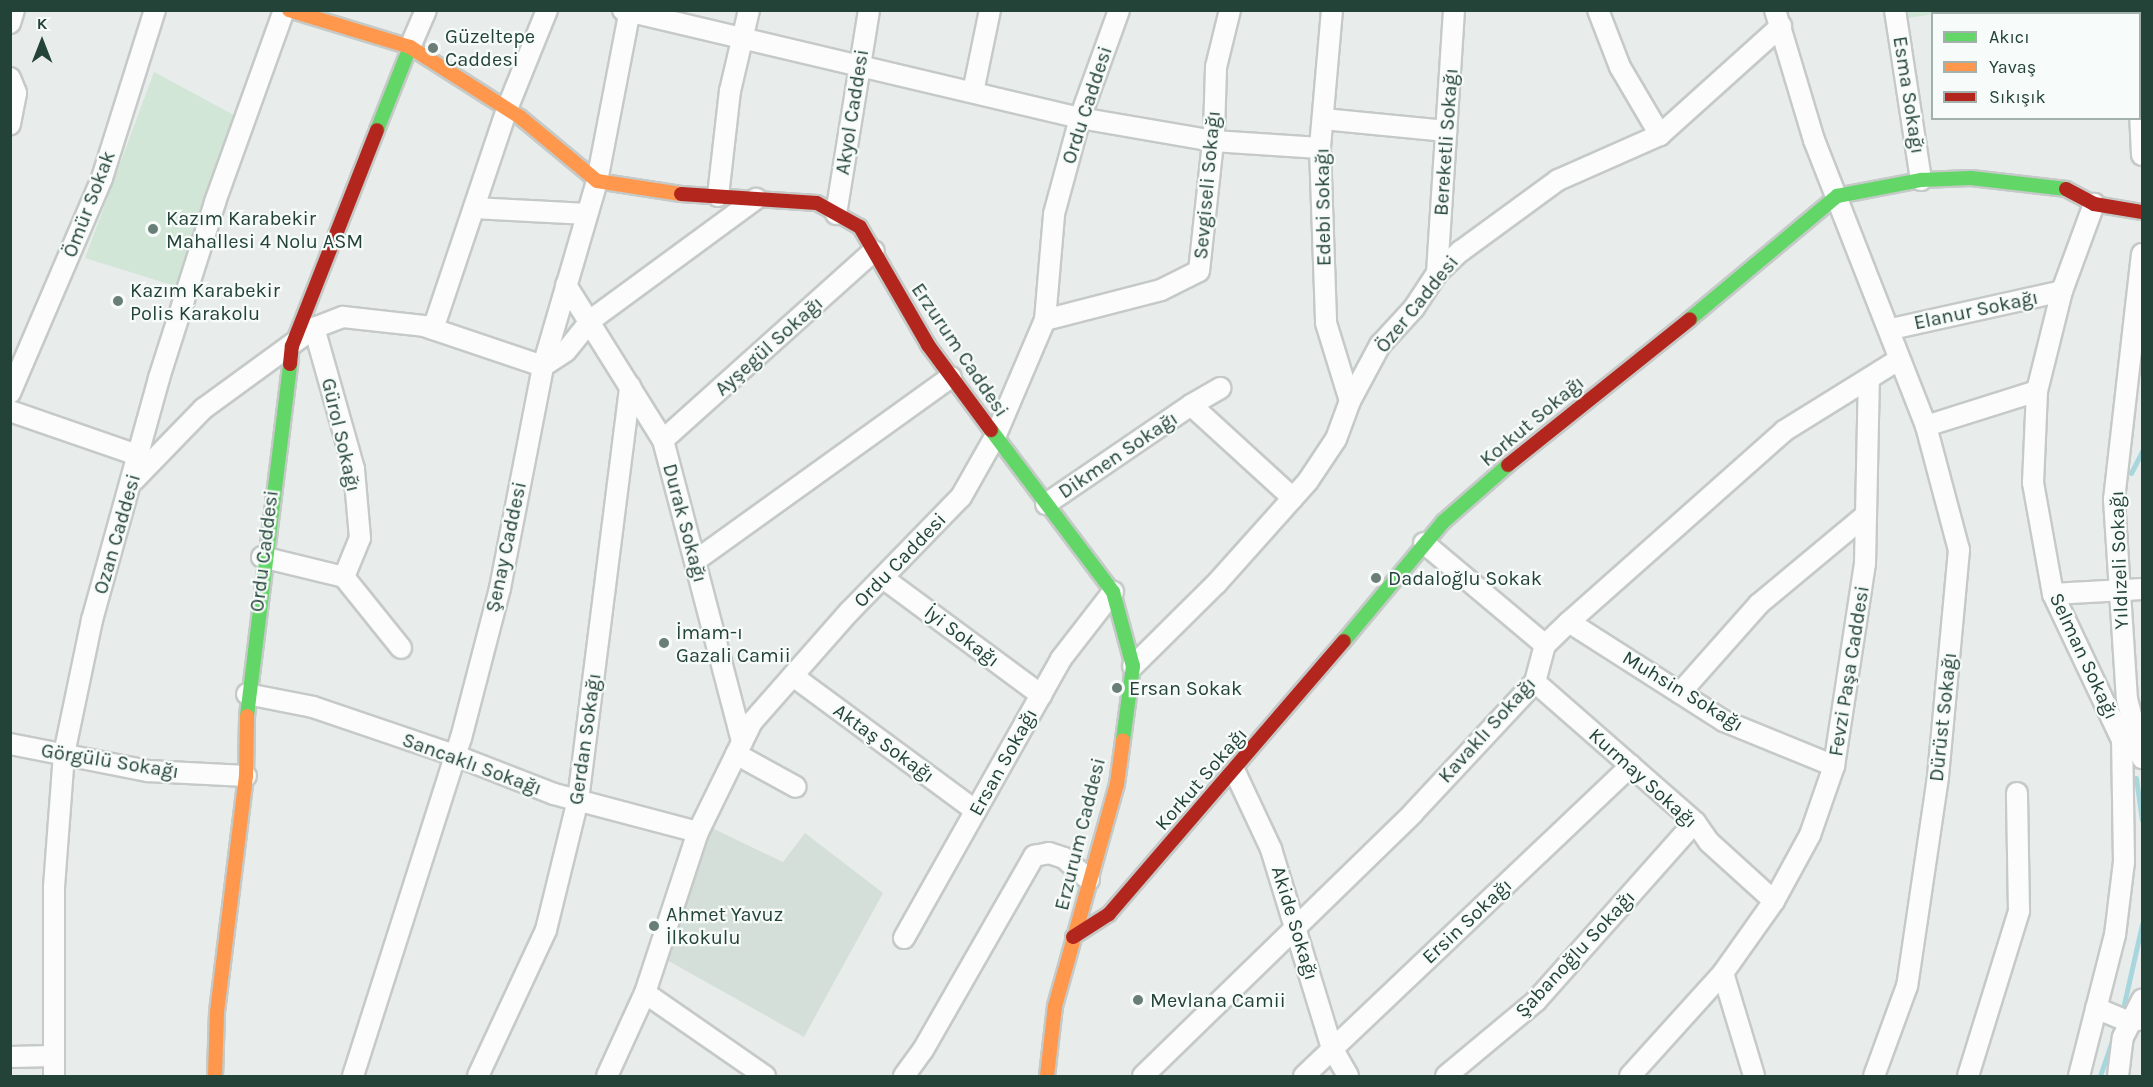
<!DOCTYPE html>
<html>
<head>
<meta charset="utf-8">
<style>
	body { margin:0 }
	#map { position:relative; width:2153px; height:1087px; overflow:hidden; background:#e8edeb; font-family:Karla,sans-serif }
	div>[style] { position:absolute }
	[style*='--x'] { left:calc(var(--x)*1px); top:calc(var(--y)*1px); width:calc(var(--w)*1px); rotate:calc(var(--a)*1deg) }
	.built>* { inset:0; background:#d5dfda }
	.green>* { inset:0; background:#d1e6d7 }
	.stream>* { height:5px; margin:-2.5px; padding:0 2.5px; transform-origin:2.5px; border-radius:2.5px; background:#a7d7dd }
	.roads { filter:drop-shadow(2px 0 #c5cac8) drop-shadow(-2px 0 #c5cac8) drop-shadow(0 2px #c5cac8) drop-shadow(0 -2px #c5cac8) }
	.street>* { height:20px; margin:-10px; padding:0 10px; transform-origin:10px; border-radius:10px; background:#fcfcfc }
	.fast>* { height:14px; margin:-7px; padding:0 7px; transform-origin:7px; border-radius:7px; background:#63d668 }
	.slow>* { height:14px; margin:-7px; padding:0 7px; transform-origin:7px; border-radius:7px; background:#ff974d }
	.jam>* { height:14px; margin:-7px; padding:0 7px; transform-origin:7px; border-radius:7px; background:#b3261e }
	.dots>* { width:16px; height:16px; translate:-50% -50%; box-sizing:border-box; border:3px solid #f7fbf9; border-radius:50% }
	span { translate:-50% -50%; white-space:nowrap; text-align:center; line-height:1.15; -webkit-text-stroke:4.5px #f7fbf9; paint-order:stroke }
	.poi-label { font-size:20px; color:#234339 }
	.left { translate:0 -50%; text-align:left }
	.street-label { font-size:20px; color:#234339 }
	.frame { position:absolute; inset:0; border:12px solid #234339; pointer-events:none }
	.legend { position:absolute; left:1931px; top:12px; width:210px; height:108px; box-sizing:border-box; background:#f7fbf9; border:2px solid #a2b1ac; margin:0; padding:8px 10px; list-style:none; font-size:18px; color:#234339 }
	.legend li { display:flex; align-items:center; gap:12px; height:30px }
	.legend b { width:30px; border:2px solid #a2b1ac }
	.north { position:absolute; left:12px; top:12px; width:60px; height:60px; -webkit-text-stroke:4px #f7fbf9; paint-order:stroke; rotate:0deg; font-size:16px; font-weight:700; line-height:24px; text-align:center; color:#234339 }
	.north::after { content:''; display:block; margin:auto; width:21px; height:27px; background:#234339; clip-path:polygon(50% 0,100% 100%,50% 72%,0 100%) }
</style>
</head>
<body>
<div id="map">
	<div class="built">
		<div style="clip-path:polygon(712px 828px,783px 862px,805px 833px,883px 893px,804px 1037px,665px 959px)"></div>
	</div>
	<div class="green">
		<div style="clip-path:polygon(1907px 10px,1952px 10px,1952px 11px,1908px 18px)"></div>
		<div style="clip-path:polygon(2124px 10px,2125px 13px,1953px 11px)"></div>
		<div style="clip-path:polygon(154px 72px,234px 115px,178px 287px,85px 258px)"></div>
	</div>
	<div class="stream">
		<div style="--x:2131;--y:473;--w:25;--a:-63"></div>
		<div style="--x:2136;--y:778;--w:42;--a:81.9"></div>
		<div style="--x:2124;--y:1004;--w:82;--a:-77.3"></div>
		<div style="--x:2100;--y:1076;--w:46;--a:-71.2"></div>
	</div>
	<div class="roads">
		<div class="street">
			<div style="--x:623;--y:10;--w:470;--a:13.3"></div>
			<div style="--x:1080;--y:118;--w:135;--a:9.8"></div>
			<div style="--x:1213;--y:141;--w:107;--a:3.7"></div>
			<div style="--x:1332;--y:10;--w:139;--a:95"></div>
			<div style="--x:1320;--y:148;--w:175;--a:88"></div>
			<div style="--x:1326;--y:323;--w:82;--a:72.9"></div>
			<div style="--x:1598;--y:10;--w:61;--a:68.9"></div>
			<div style="--x:1620;--y:67;--w:79;--a:59.5"></div>
			<div style="--x:1775;--y:10;--w:136;--a:73.3"></div>
			<div style="--x:1814;--y:140;--w:307;--a:68.6"></div>
			<div style="--x:1926;--y:426;--w:128;--a:75.1"></div>
			<div style="--x:1959;--y:550;--w:228;--a:95.3"></div>
			<div style="--x:1938;--y:777;--w:211;--a:98.4"></div>
			<div style="--x:1907;--y:986;--w:96;--a:110.1"></div>
			<div style="--x:1895;--y:10;--w:172;--a:81.3"></div>
			<div style="--x:2132;--y:10;--w:4;--a:76"></div>
			<div style="--x:10;--y:23;--w:14;--a:-73"></div>
			<div style="--x:410;--y:47;--w:40;--a:-66.6"></div>
			<div style="--x:10;--y:78;--w:16;--a:68"></div>
			<div style="--x:16;--y:93;--w:32;--a:101"></div>
			<div style="--x:973;--y:92;--w:84;--a:-78.3"></div>
			<div style="--x:2140;--y:112;--w:43;--a:87.3"></div>
			<div style="--x:1323;--y:119;--w:124;--a:5.6"></div>
			<div style="--x:718;--y:196;--w:106;--a:-83.5"></div>
			<div style="--x:730;--y:91;--w:83;--a:-76.8"></div>
			<div style="--x:474;--y:208;--w:113;--a:3"></div>
			<div style="--x:836;--y:214;--w:207;--a:-80.8"></div>
			<div style="--x:2142;--y:254;--w:247;--a:96.5"></div>
			<div style="--x:2114;--y:499;--w:200;--a:86.3"></div>
			<div style="--x:2127;--y:699;--w:61;--a:75.7"></div>
			<div style="--x:1437;--y:273;--w:264;--a:-86.3"></div>
			<div style="--x:566;--y:285;--w:183;--a:58"></div>
			<div style="--x:663;--y:440;--w:312;--a:75.3"></div>
			<div style="--x:1045;--y:320;--w:120;--a:-14.5"></div>
			<div style="--x:1161;--y:290;--w:42;--a:-26.6"></div>
			<div style="--x:1199;--y:271;--w:140;--a:-83.8"></div>
			<div style="--x:1214;--y:132;--w:65;--a:-88.2"></div>
			<div style="--x:1216;--y:67;--w:59;--a:-76.2"></div>
			<div style="--x:433;--y:329;--w:232;--a:-71.4"></div>
			<div style="--x:507;--y:109;--w:107;--a:-68"></div>
			<div style="--x:1891;--y:329;--w:175;--a:-12.5"></div>
			<div style="--x:10;--y:393;--w:234;--a:-66.8"></div>
			<div style="--x:102;--y:178;--w:176;--a:-72.5"></div>
			<div style="--x:1191;--y:405;--w:34;--a:-30"></div>
			<div style="--x:10;--y:411;--w:138;--a:19.1"></div>
			<div style="--x:1926;--y:426;--w:116;--a:-17.5"></div>
			<div style="--x:663;--y:440;--w:283;--a:-41.9"></div>
			<div style="--x:134;--y:480;--w:99;--a:-45.8"></div>
			<div style="--x:203;--y:409;--w:137;--a:-36.1"></div>
			<div style="--x:314;--y:328;--w:31;--a:-21"></div>
			<div style="--x:343;--y:317;--w:81;--a:6.3"></div>
			<div style="--x:424;--y:326;--w:126;--a:18.6"></div>
			<div style="--x:543;--y:366;--w:27;--a:-33"></div>
			<div style="--x:566;--y:351;--w:40;--a:-51"></div>
			<div style="--x:591;--y:320;--w:205;--a:-36.3"></div>
			<div style="--x:1046;--y:504;--w:176;--a:-34.3"></div>
			<div style="--x:1191;--y:405;--w:138;--a:42.4"></div>
			<div style="--x:1424;--y:543;--w:158;--a:40.1"></div>
			<div style="--x:262;--y:557;--w:84;--a:13.7"></div>
			<div style="--x:344;--y:577;--w:42;--a:-67.7"></div>
			<div style="--x:360;--y:538;--w:69;--a:-95"></div>
			<div style="--x:354;--y:469;--w:147;--a:-105.8"></div>
			<div style="--x:695;--y:561;--w:315;--a:-35.7"></div>
			<div style="--x:344;--y:577;--w:91;--a:51.2"></div>
			<div style="--x:883;--y:578;--w:197;--a:36.5"></div>
			<div style="--x:2053;--y:594;--w:89;--a:-3.2"></div>
			<div style="--x:1569;--y:622;--w:184;--a:32.6"></div>
			<div style="--x:1724;--y:721;--w:119;--a:22.2"></div>
			<div style="--x:1133;--y:666;--w:117;--a:-44.7"></div>
			<div style="--x:1216;--y:584;--w:138;--a:-48.2"></div>
			<div style="--x:1308;--y:481;--w:50;--a:-56.3"></div>
			<div style="--x:1336;--y:439;--w:40;--a:-69.8"></div>
			<div style="--x:1350;--y:401;--w:64;--a:-61.8"></div>
			<div style="--x:1380;--y:345;--w:50;--a:-47.4"></div>
			<div style="--x:1414;--y:308;--w:42;--a:-56.7"></div>
			<div style="--x:1437;--y:273;--w:33;--a:-43"></div>
			<div style="--x:1461;--y:251;--w:120;--a:-36.2"></div>
			<div style="--x:1558;--y:180;--w:111;--a:-23.8"></div>
			<div style="--x:1660;--y:135;--w:163;--a:-42"></div>
			<div style="--x:793;--y:676;--w:227;--a:36.4"></div>
			<div style="--x:1535;--y:682;--w:213;--a:41.2"></div>
			<div style="--x:1695;--y:822;--w:24;--a:55"></div>
			<div style="--x:1709;--y:842;--w:88;--a:42.2"></div>
			<div style="--x:1680;--y:693;--w:119;--a:-48.4"></div>
			<div style="--x:1759;--y:604;--w:139;--a:-39.8"></div>
			<div style="--x:247;--y:694;--w:67;--a:11.1"></div>
			<div style="--x:313;--y:707;--w:149;--a:18.8"></div>
			<div style="--x:454;--y:755;--w:107;--a:21.3"></div>
			<div style="--x:554;--y:794;--w:149;--a:14.8"></div>
			<div style="--x:10;--y:744;--w:141;--a:11.1"></div>
			<div style="--x:148;--y:771;--w:98;--a:2.9"></div>
			<div style="--x:736;--y:754;--w:68;--a:28.8"></div>
			<div style="--x:1235;--y:772;--w:85;--a:64.9"></div>
			<div style="--x:1271;--y:849;--w:208;--a:73"></div>
			<div style="--x:1332;--y:1048;--w:32;--a:60"></div>
			<div style="--x:904;--y:938;--w:320;--a:-60.6"></div>
			<div style="--x:1061;--y:659;--w:85;--a:-52.2"></div>
			<div style="--x:1723;--y:973;--w:108;--a:73.2"></div>
			<div style="--x:645;--y:993;--w:146;--a:34.7"></div>
			<div style="--x:2096;--y:1008;--w:36;--a:23"></div>
			<div style="--x:2129;--y:1022;--w:13;--a:-13"></div>
			<div style="--x:10;--y:1057;--w:44;--a:-1.3"></div>
			<div style="--x:54;--y:1076;--w:189;--a:-90"></div>
			<div style="--x:54;--y:887;--w:133;--a:-85.7"></div>
			<div style="--x:64;--y:754;--w:137;--a:-78.2"></div>
			<div style="--x:92;--y:620;--w:251;--a:-74.5"></div>
			<div style="--x:159;--y:378;--w:185;--a:-72.3"></div>
			<div style="--x:215;--y:202;--w:204;--a:-70.2"></div>
			<div style="--x:353;--y:1076;--w:355;--a:-72.3"></div>
			<div style="--x:461;--y:738;--w:155;--a:-75.4"></div>
			<div style="--x:500;--y:588;--w:226;--a:-79"></div>
			<div style="--x:543;--y:366;--w:193;--a:-73.7"></div>
			<div style="--x:597;--y:181;--w:174;--a:-79.1"></div>
			<div style="--x:478;--y:1076;--w:161;--a:-65"></div>
			<div style="--x:546;--y:930;--w:134;--a:-76.2"></div>
			<div style="--x:578;--y:800;--w:417;--a:-82.8"></div>
			<div style="--x:607;--y:1076;--w:91;--a:-65.4"></div>
			<div style="--x:645;--y:993;--w:169;--a:-71.8"></div>
			<div style="--x:698;--y:832;--w:123;--a:-63.9"></div>
			<div style="--x:752;--y:722;--w:147;--a:-48.6"></div>
			<div style="--x:849;--y:612;--w:161;--a:-45.8"></div>
			<div style="--x:961;--y:497;--w:69;--a:-60.5"></div>
			<div style="--x:995;--y:437;--w:127;--a:-66.9"></div>
			<div style="--x:1045;--y:320;--w:106;--a:-85.1"></div>
			<div style="--x:1054;--y:214;--w:99;--a:-74.8"></div>
			<div style="--x:1080;--y:118;--w:115;--a:-70.1"></div>
			<div style="--x:904;--y:1076;--w:32;--a:-54"></div>
			<div style="--x:923;--y:1050;--w:224;--a:-60.2"></div>
			<div style="--x:1034;--y:856;--w:15;--a:-11"></div>
			<div style="--x:1049;--y:853;--w:16;--a:18"></div>
			<div style="--x:1064;--y:858;--w:33;--a:41"></div>
			<div style="--x:1143;--y:1076;--w:377;--a:-44.2"></div>
			<div style="--x:1413;--y:813;--w:179;--a:-47"></div>
			<div style="--x:1535;--y:682;--w:38;--a:-75"></div>
			<div style="--x:1545;--y:645;--w:33;--a:-44"></div>
			<div style="--x:1569;--y:622;--w:288;--a:-41.6"></div>
			<div style="--x:1784;--y:431;--w:134;--a:-31.9"></div>
			<div style="--x:1304;--y:1076;--w:451;--a:-43.5"></div>
			<div style="--x:1446;--y:1076;--w:117;--a:-39.8"></div>
			<div style="--x:1536;--y:1001;--w:239;--a:-48.4"></div>
			<div style="--x:1630;--y:1076;--w:139;--a:-47.9"></div>
			<div style="--x:1723;--y:973;--w:88;--a:-54.7"></div>
			<div style="--x:1774;--y:901;--w:75;--a:-61.4"></div>
			<div style="--x:1810;--y:835;--w:73;--a:-70.8"></div>
			<div style="--x:1834;--y:766;--w:204;--a:-81.3"></div>
			<div style="--x:1865;--y:564;--w:184;--a:-88.8"></div>
			<div style="--x:1968;--y:1076;--w:173;--a:-72.8"></div>
			<div style="--x:2019;--y:911;--w:118;--a:-91"></div>
			<div style="--x:2079;--y:1076;--w:146;--a:-75.7"></div>
			<div style="--x:2115;--y:935;--w:74;--a:-83"></div>
			<div style="--x:2124;--y:862;--w:122;--a:-90.9"></div>
			<div style="--x:2122;--y:740;--w:161;--a:-115.3"></div>
			<div style="--x:2053;--y:594;--w:113;--a:-100.2"></div>
			<div style="--x:2033;--y:483;--w:92;--a:-87.5"></div>
			<div style="--x:2037;--y:391;--w:103;--a:-76"></div>
			<div style="--x:2062;--y:291;--w:93;--a:-69.8"></div>
			<div style="--x:2118;--y:1076;--w:39;--a:-83"></div>
			<div style="--x:2123;--y:1037;--w:42;--a:-62.8"></div>
		</div>
		<div class="fast">
			<div style="--x:377;--y:130;--w:89;--a:-68.3"></div>
			<div style="--x:1690;--y:319;--w:192;--a:-39.9"></div>
			<div style="--x:1837;--y:196;--w:86;--a:-10.8"></div>
			<div style="--x:1921;--y:180;--w:50;--a:-2.3"></div>
			<div style="--x:1971;--y:178;--w:96;--a:6.6"></div>
			<div style="--x:991;--y:430;--w:203;--a:53"></div>
			<div style="--x:1113;--y:592;--w:77;--a:74.9"></div>
			<div style="--x:1133;--y:666;--w:75;--a:97.7"></div>
			<div style="--x:1344;--y:641;--w:155;--a:-50.2"></div>
			<div style="--x:1443;--y:522;--w:86;--a:-41.2"></div>
			<div style="--x:247;--y:716;--w:355;--a:-83"></div>
		</div>
		<div class="slow">
			<div style="--x:289;--y:10;--w:127;--a:17"></div>
			<div style="--x:410;--y:47;--w:130;--a:32.5"></div>
			<div style="--x:520;--y:117;--w:100;--a:39.7"></div>
			<div style="--x:597;--y:181;--w:85;--a:8.8"></div>
			<div style="--x:215;--y:1076;--w:64;--a:-88.2"></div>
			<div style="--x:217;--y:1012;--w:238;--a:-83"></div>
			<div style="--x:246;--y:776;--w:60;--a:-89"></div>
			<div style="--x:1047;--y:1076;--w:70;--a:-83.5"></div>
			<div style="--x:1055;--y:1006;--w:230;--a:-74.4"></div>
			<div style="--x:1117;--y:784;--w:44;--a:-82.2"></div>
		</div>
		<div class="jam">
			<div style="--x:2066;--y:189;--w:32;--a:28"></div>
			<div style="--x:2094;--y:204;--w:49;--a:9.5"></div>
			<div style="--x:681;--y:194;--w:136;--a:3.8"></div>
			<div style="--x:817;--y:203;--w:49;--a:29.2"></div>
			<div style="--x:860;--y:227;--w:136;--a:60"></div>
			<div style="--x:928;--y:345;--w:106;--a:53.5"></div>
			<div style="--x:290;--y:364;--w:18;--a:-84"></div>
			<div style="--x:292;--y:346;--w:232;--a:-68.5"></div>
			<div style="--x:1508;--y:465;--w:233;--a:-38.7"></div>
			<div style="--x:1073;--y:937;--w:43;--a:-32.6"></div>
			<div style="--x:1109;--y:914;--w:360;--a:-49.3"></div>
		</div>
	</div>
	<div class="dots">
		<div style="left:433px;top:48px;background:#687e77"></div>
		<div style="left:153px;top:229px;background:#687e77"></div>
		<div style="left:118px;top:301px;background:#687e77"></div>
		<div style="left:1376px;top:578px;background:#687e77"></div>
		<div style="left:664px;top:643px;background:#687e77"></div>
		<div style="left:1117px;top:688px;background:#687e77"></div>
		<div style="left:654px;top:926px;background:#687e77"></div>
		<div style="left:1138px;top:1000px;background:#687e77"></div>
	</div>
	<div class="poi-label">
		<span class="left" style="left:445px;top:48px">Güzeltepe<br>Caddesi</span>
		<span class="left" style="left:166px;top:230px">Kazım Karabekir<br>Mahallesi 4 Nolu ASM</span>
		<span class="left" style="left:130px;top:302px">Kazım Karabekir<br>Polis Karakolu</span>
		<span class="left" style="left:1388px;top:578px">Dadaloğlu Sokak</span>
		<span class="left" style="left:676px;top:644px">İmam-ı<br>Gazali Camii</span>
		<span class="left" style="left:1129px;top:688px">Ersan Sokak</span>
		<span class="left" style="left:666px;top:926px">Ahmet Yavuz<br>İlkokulu</span>
		<span class="left" style="left:1150px;top:1000px">Mevlana Camii</span>
	</div>
	<div class="street-label">
		<span style="left:1909px;top:95px;rotate:81deg">Esma Sokağı</span>
		<span style="left:1087px;top:105px;rotate:-72deg">Ordu Caddesi</span>
		<span style="left:852px;top:112px;rotate:-81deg">Akyol Caddesi</span>
		<span style="left:1446px;top:142px;rotate:-86deg">Bereketli Sokağı</span>
		<span style="left:1207px;top:185px;rotate:-85deg">Sevgiseli Sokağı</span>
		<span style="left:89px;top:204px;rotate:-69deg">Ömür Sokak</span>
		<span style="left:1323px;top:207px;rotate:-91deg">Edebi Sokağı</span>
		<span style="left:1417px;top:304px;rotate:-51deg">Özer Caddesi</span>
		<span style="left:1976px;top:310px;rotate:-12deg">Elanur Sokağı</span>
		<span style="left:769px;top:346px;rotate:-42deg">Ayşegül Sokağı</span>
		<span style="left:960px;top:350px;rotate:56deg">Erzurum Caddesi</span>
		<span style="left:1532px;top:421px;rotate:-40deg">Korkut Sokağı</span>
		<span style="left:341px;top:435px;rotate:77deg">Gürol Sokağı</span>
		<span style="left:1118px;top:455px;rotate:-34deg">Dikmen Sokağı</span>
		<span style="left:685px;top:523px;rotate:75deg">Durak Sokağı</span>
		<span style="left:117px;top:534px;rotate:-74deg">Ozan Caddesi</span>
		<span style="left:506px;top:547px;rotate:-78deg">Şenay Caddesi</span>
		<span style="left:264px;top:551px;rotate:-83deg">Ordu Caddesi</span>
		<span style="left:900px;top:560px;rotate:-46deg">Ordu Caddesi</span>
		<span style="left:2119px;top:560px;rotate:-92deg">Yıldızeli Sokağı</span>
		<span style="left:962px;top:636px;rotate:37deg">İyi Sokağı</span>
		<span style="left:2084px;top:656px;rotate:65deg">Selman Sokağı</span>
		<span style="left:1849px;top:671px;rotate:-81deg">Fevzi Paşa Caddesi</span>
		<span style="left:1683px;top:691px;rotate:31deg">Muhsin Sokağı</span>
		<span style="left:1943px;top:717px;rotate:-84deg">Dürüst Sokağı</span>
		<span style="left:1487px;top:730px;rotate:-48deg">Kavaklı Sokağı</span>
		<span style="left:585px;top:739px;rotate:-82deg">Gerdan Sokağı</span>
		<span style="left:884px;top:743px;rotate:36deg">Aktaş Sokağı</span>
		<span style="left:110px;top:761px;rotate:9deg">Görgülü Sokağı</span>
		<span style="left:1003px;top:762px;rotate:-61deg">Ersan Sokağı</span>
		<span style="left:472px;top:764px;rotate:20deg">Sancaklı Sokağı</span>
		<span style="left:1643px;top:778px;rotate:42deg">Kurmay Sokağı</span>
		<span style="left:1201px;top:779px;rotate:-49deg">Korkut Sokağı</span>
		<span style="left:1080px;top:834px;rotate:-76deg">Erzurum Caddesi</span>
		<span style="left:1467px;top:921px;rotate:-43deg">Ersin Sokağı</span>
		<span style="left:1295px;top:923px;rotate:73deg">Akide Sokağı</span>
		<span style="left:1575px;top:954px;rotate:-47deg">Şabanoğlu Sokağı</span>
	</div>
	<div class="frame"></div>
	<ul class="legend">
	<li><b style="height:8px;background:#63d668"></b>Akıcı</li>
	<li><b style="height:8px;background:#ff974d"></b>Yavaş</li>
	<li><b style="height:8px;background:#b3261e"></b>Sıkışık</li>
	</ul>
	<div class="north">K</div>
</div>
</body>
</html>
